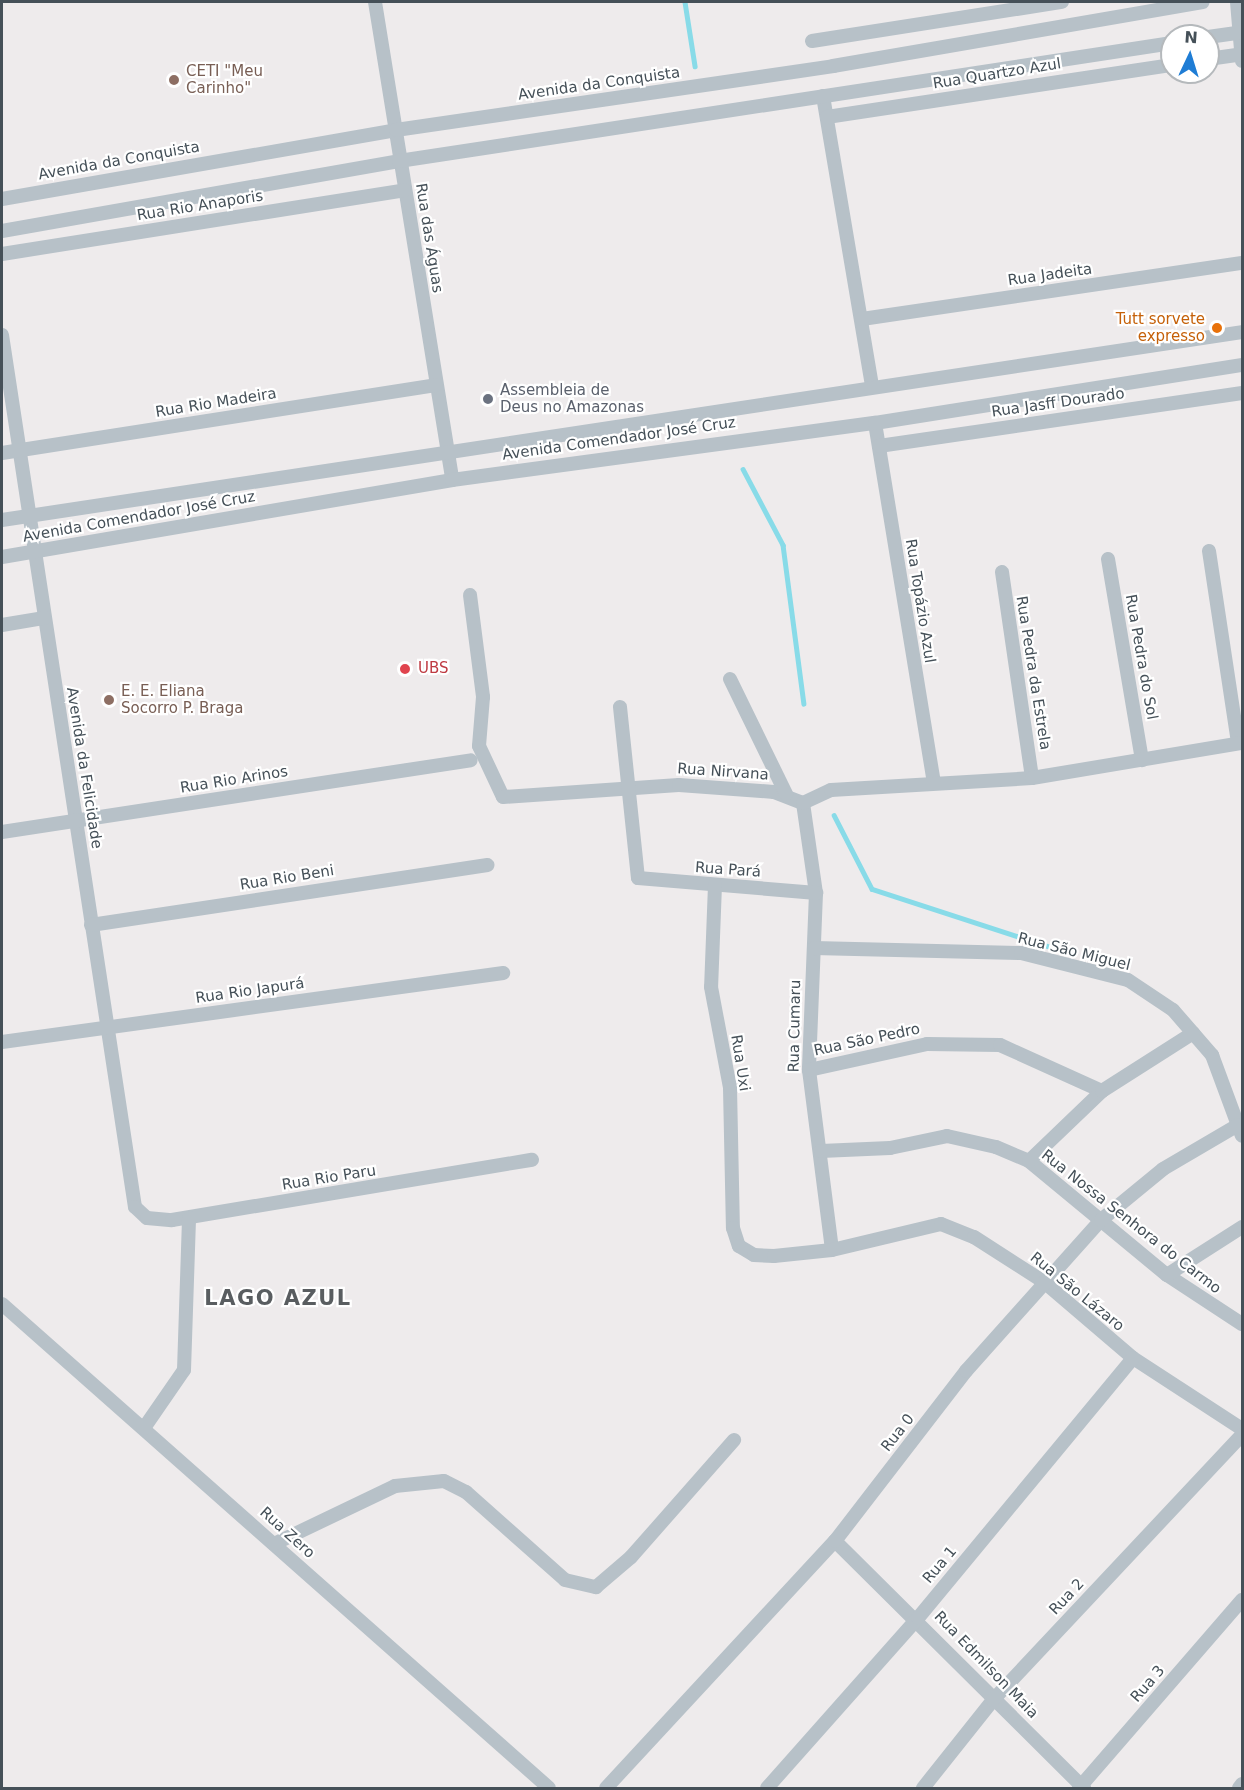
<!DOCTYPE html>
<html>
<head>
<meta charset="utf-8">
<style>
	body { margin:0 }
	#map { position:relative; width:1244px; height:1790px; overflow:hidden; background:#eeebec; font-family:"DejaVu Sans",sans-serif }
	div>[style] { position:absolute }
	[style*='--x'] { left:calc(var(--x)*1px); top:calc(var(--y)*1px); width:calc(var(--w)*1px); rotate:calc(var(--a)*1deg) }
	.stream>* { height:4.5px; margin:-2.25px; padding:0 2.25px; transform-origin:2.25px; border-radius:2.25px; background:#88dbe8 }
	.minor>* { height:14px; margin:-7px; padding:0 7px; transform-origin:7px; border-radius:7px; background:#b7c1c8 }
	.dots>* { width:16px; height:16px; translate:-50% -50%; box-sizing:border-box; border:3px solid #fff; border-radius:50% }
	span { translate:-50% -50%; white-space:nowrap; text-align:center; line-height:1.15; -webkit-text-stroke:4.5px #fff; paint-order:stroke }
	.education-label { font-size:15px; color:#785e54 }
	.left { translate:0 -50%; text-align:left }
	.street-label { font-size:15px; color:#455058 }
	.food-label { font-size:15px; color:#c56008 }
	.right { translate:-100% -50%; text-align:right }
	.worship-label { font-size:15px; color:#5b616d }
	.health-label { font-size:15px; color:#be3a42 }
	.district-label { font-size:21px; color:#595d60; font-weight:700; letter-spacing:1.5px }
	.frame { position:absolute; inset:0; border:3px solid #455058; pointer-events:none }
	.north { position:absolute; left:1160px; top:24px; width:60px; height:60px; box-sizing:border-box; background:#fff; border:2px solid #b5b9bc; border-radius:50%; rotate:4deg; font-size:16px; font-weight:700; line-height:24px; text-align:center; color:#455058 }
	.north::after { content:''; display:block; margin:auto; width:21px; height:27px; background:#1f7dd5; clip-path:polygon(50% 0,100% 100%,50% 72%,0 100%) }
</style>
</head>
<body>
<div id="map">
	<div class="stream">
		<div style="--x:685;--y:2;--w:65;--a:81.1"></div>
		<div style="--x:743;--y:469;--w:86;--a:62.2"></div>
		<div style="--x:783;--y:545;--w:160;--a:82.5"></div>
		<div style="--x:834;--y:815;--w:83;--a:62.8"></div>
		<div style="--x:872;--y:889;--w:210;--a:18"></div>
	</div>
	<div class="minor">
		<div style="--x:375;--y:2;--w:484;--a:80.8"></div>
		<div style="--x:1237;--y:2;--w:59;--a:85.2"></div>
		<div style="--x:1208;--y:37;--w:34;--a:-8"></div>
		<div style="--x:812;--y:41;--w:253;--a:-8.9"></div>
		<div style="--x:1208;--y:59;--w:34;--a:-8"></div>
		<div style="--x:823;--y:96;--w:295;--a:80.4"></div>
		<div style="--x:827;--y:117;--w:349;--a:-8.6"></div>
		<div style="--x:2;--y:199;--w:400;--a:-9.9"></div>
		<div style="--x:396;--y:130;--w:442;--a:-8.3"></div>
		<div style="--x:833;--y:66;--w:375;--a:-9.8"></div>
		<div style="--x:2;--y:231;--w:403;--a:-10"></div>
		<div style="--x:399;--y:161;--w:782;--a:-8.68"></div>
		<div style="--x:2;--y:254;--w:407;--a:-9"></div>
		<div style="--x:862;--y:319;--w:384;--a:-8.4"></div>
		<div style="--x:2;--y:335;--w:882;--a:81.33"></div>
		<div style="--x:135;--y:1207;--w:16;--a:43"></div>
		<div style="--x:147;--y:1218;--w:25;--a:5"></div>
		<div style="--x:172;--y:1220;--w:365;--a:-9.5"></div>
		<div style="--x:875;--y:423;--w:364;--a:80.7"></div>
		<div style="--x:879;--y:446;--w:367;--a:-8.3"></div>
		<div style="--x:2;--y:453;--w:439;--a:-8.9"></div>
		<div style="--x:2;--y:520;--w:1254;--a:-8.62"></div>
		<div style="--x:1209;--y:551;--w:194;--a:81.4"></div>
		<div style="--x:2;--y:557;--w:457;--a:-9.7"></div>
		<div style="--x:452;--y:480;--w:427;--a:-7.7"></div>
		<div style="--x:875;--y:423;--w:372;--a:-9"></div>
		<div style="--x:1108;--y:559;--w:204;--a:80.4"></div>
		<div style="--x:1002;--y:572;--w:208;--a:81.7"></div>
		<div style="--x:470;--y:595;--w:103;--a:82.7"></div>
		<div style="--x:483;--y:697;--w:49;--a:94.7"></div>
		<div style="--x:479;--y:746;--w:56;--a:64.8"></div>
		<div style="--x:503;--y:797;--w:176;--a:-3.9"></div>
		<div style="--x:679;--y:785;--w:95;--a:4.2"></div>
		<div style="--x:774;--y:792;--w:31;--a:21"></div>
		<div style="--x:803;--y:803;--w:91;--a:81.8"></div>
		<div style="--x:816;--y:893;--w:177;--a:92.3"></div>
		<div style="--x:809;--y:1070;--w:181;--a:82.7"></div>
		<div style="--x:2;--y:625;--w:43;--a:-9.5"></div>
		<div style="--x:730;--y:679;--w:128;--a:64"></div>
		<div style="--x:620;--y:707;--w:172;--a:84"></div>
		<div style="--x:638;--y:878;--w:179;--a:4.8"></div>
		<div style="--x:803;--y:803;--w:31;--a:-25"></div>
		<div style="--x:831;--y:790;--w:201;--a:-3.4"></div>
		<div style="--x:1032;--y:778;--w:213;--a:-9.5"></div>
		<div style="--x:2;--y:832;--w:474;--a:-8.7"></div>
		<div style="--x:715;--y:885;--w:102;--a:92.2"></div>
		<div style="--x:711;--y:987;--w:103;--a:79.3"></div>
		<div style="--x:730;--y:1088;--w:140;--a:88.8"></div>
		<div style="--x:733;--y:1228;--w:19;--a:72"></div>
		<div style="--x:739;--y:1246;--w:17;--a:31"></div>
		<div style="--x:754;--y:1255;--w:20;--a:3"></div>
		<div style="--x:774;--y:1256;--w:58;--a:-5.9"></div>
		<div style="--x:832;--y:1250;--w:112;--a:-13.4"></div>
		<div style="--x:941;--y:1224;--w:35;--a:22"></div>
		<div style="--x:974;--y:1237;--w:83;--a:32.7"></div>
		<div style="--x:1044;--y:1282;--w:117;--a:40.5"></div>
		<div style="--x:1133;--y:1358;--w:130;--a:33.1"></div>
		<div style="--x:91;--y:925;--w:401;--a:-8.6"></div>
		<div style="--x:814;--y:948;--w:207;--a:1.4"></div>
		<div style="--x:1021;--y:953;--w:110;--a:14.2"></div>
		<div style="--x:1128;--y:980;--w:54;--a:33.7"></div>
		<div style="--x:1173;--y:1010;--w:60;--a:49.1"></div>
		<div style="--x:1212;--y:1055;--w:86;--a:69.7"></div>
		<div style="--x:2;--y:1042;--w:506;--a:-7.84"></div>
		<div style="--x:809;--y:1070;--w:121;--a:-12.4"></div>
		<div style="--x:927;--y:1044;--w:73;--a:0.8"></div>
		<div style="--x:1000;--y:1045;--w:112;--a:24.3"></div>
		<div style="--x:821;--y:1151;--w:69;--a:-2.5"></div>
		<div style="--x:890;--y:1148;--w:58;--a:-11.9"></div>
		<div style="--x:947;--y:1136;--w:50;--a:12.7"></div>
		<div style="--x:996;--y:1147;--w:36;--a:23"></div>
		<div style="--x:1029;--y:1161;--w:179;--a:39.6"></div>
		<div style="--x:1167;--y:1275;--w:90;--a:33.2"></div>
		<div style="--x:1029;--y:1161;--w:101;--a:-43.8"></div>
		<div style="--x:1102;--y:1091;--w:108;--a:-32.5"></div>
		<div style="--x:1167;--y:1275;--w:89;--a:-32.6"></div>
		<div style="--x:2;--y:1304;--w:730;--a:41.5"></div>
		<div style="--x:144;--y:1428;--w:70;--a:-55.4"></div>
		<div style="--x:184;--y:1370;--w:152;--a:-88.1"></div>
		<div style="--x:835;--y:1541;--w:351;--a:44.8"></div>
		<div style="--x:274;--y:1544;--w:134;--a:-25.6"></div>
		<div style="--x:395;--y:1486;--w:49;--a:-5.8"></div>
		<div style="--x:444;--y:1481;--w:25;--a:27"></div>
		<div style="--x:466;--y:1492;--w:132;--a:41.6"></div>
		<div style="--x:565;--y:1580;--w:32;--a:13"></div>
		<div style="--x:596;--y:1587;--w:46;--a:-40.6"></div>
		<div style="--x:631;--y:1557;--w:156;--a:-48.6"></div>
		<div style="--x:606;--y:1788;--w:337;--a:-47.2"></div>
		<div style="--x:835;--y:1541;--w:215;--a:-52.4"></div>
		<div style="--x:966;--y:1371;--w:203;--a:-48.2"></div>
		<div style="--x:1101;--y:1220;--w:80;--a:-39.4"></div>
		<div style="--x:1163;--y:1169;--w:87;--a:-30.4"></div>
		<div style="--x:767;--y:1788;--w:227;--a:-48.4"></div>
		<div style="--x:918;--y:1618;--w:337;--a:-50.4"></div>
		<div style="--x:923;--y:1788;--w:112;--a:-51.5"></div>
		<div style="--x:993;--y:1700;--w:364;--a:-46.8"></div>
		<div style="--x:1079;--y:1788;--w:249;--a:-49.1"></div>
		<div style="--x:1239;--y:1788;--w:5;--a:-53"></div>
	</div>
	<div class="dots">
		<div style="left:174px;top:80px;background:#8d6e63"></div>
		<div style="left:1217px;top:328px;background:#e8710a"></div>
		<div style="left:488px;top:399px;background:#6b7280"></div>
		<div style="left:405px;top:669px;background:#e0444e"></div>
		<div style="left:109px;top:700px;background:#8d6e63"></div>
	</div>
	<div class="education-label">
		<span class="left" style="left:186px;top:80px">CETI "Meu<br>Carinho"</span>
		<span class="left" style="left:121px;top:700px">E. E. Eliana<br>Socorro P. Braga</span>
	</div>
	<div class="street-label">
		<span style="left:997px;top:74px;rotate:-9deg">Rua Quartzo Azul</span>
		<span style="left:599px;top:84px;rotate:-8deg">Avenida da Conquista</span>
		<span style="left:119px;top:161px;rotate:-10deg">Avenida da Conquista</span>
		<span style="left:200px;top:206px;rotate:-9deg">Rua Rio Anaporis</span>
		<span style="left:429px;top:238px;rotate:81deg">Rua das Águas</span>
		<span style="left:1050px;top:275px;rotate:-8deg">Rua Jadeita</span>
		<span style="left:216px;top:403px;rotate:-9deg">Rua Rio Madeira</span>
		<span style="left:1058px;top:403px;rotate:-8deg">Rua Jasff Dourado</span>
		<span style="left:619px;top:439px;rotate:-8deg">Avenida Comendador José Cruz</span>
		<span style="left:139px;top:517px;rotate:-10deg">Avenida Comendador José Cruz</span>
		<span style="left:920px;top:601px;rotate:81deg">Rua Topázio Azul</span>
		<span style="left:1141px;top:657px;rotate:80deg">Rua Pedra do Sol</span>
		<span style="left:1033px;top:673px;rotate:81deg">Rua Pedra da Estrela</span>
		<span style="left:84px;top:768px;rotate:81deg">Avenida da Felicidade</span>
		<span style="left:723px;top:772px;rotate:4deg">Rua Nirvana</span>
		<span style="left:234px;top:780px;rotate:-9deg">Rua Rio Arinos</span>
		<span style="left:728px;top:870px;rotate:4deg">Rua Pará</span>
		<span style="left:287px;top:878px;rotate:-9deg">Rua Rio Beni</span>
		<span style="left:1074px;top:952px;rotate:14deg">Rua São Miguel</span>
		<span style="left:250px;top:991px;rotate:-8deg">Rua Rio Japurá</span>
		<span style="left:795px;top:1026px;rotate:-89deg">Rua Cumaru</span>
		<span style="left:867px;top:1040px;rotate:-12deg">Rua São Pedro</span>
		<span style="left:740px;top:1063px;rotate:81deg">Rua Uxi</span>
		<span style="left:329px;top:1178px;rotate:-9deg">Rua Rio Paru</span>
		<span style="left:1131px;top:1222px;rotate:38deg">Rua Nossa Senhora do Carmo</span>
		<span style="left:1077px;top:1292px;rotate:39deg">Rua São Lázaro</span>
		<span style="left:898px;top:1433px;rotate:-52deg">Rua 0</span>
		<span style="left:287px;top:1533px;rotate:42deg">Rua Zero</span>
		<span style="left:940px;top:1565px;rotate:-50deg">Rua 1</span>
		<span style="left:1067px;top:1597px;rotate:-47deg">Rua 2</span>
		<span style="left:986px;top:1665px;rotate:46deg">Rua Edmilson Maia</span>
		<span style="left:1148px;top:1684px;rotate:-49deg">Rua 3</span>
	</div>
	<div class="food-label">
		<span class="right" style="left:1205px;top:328px">Tutt sorvete<br>expresso</span>
	</div>
	<div class="worship-label">
		<span class="left" style="left:500px;top:399px">Assembleia de<br>Deus no Amazonas</span>
	</div>
	<div class="health-label">
		<span class="left" style="left:418px;top:669px">UBS</span>
	</div>
	<div class="district-label">
		<span style="left:278px;top:1298px">LAGO AZUL</span>
	</div>
	<div class="frame"></div>
	<div class="north">N</div>
</div>
</body>
</html>
